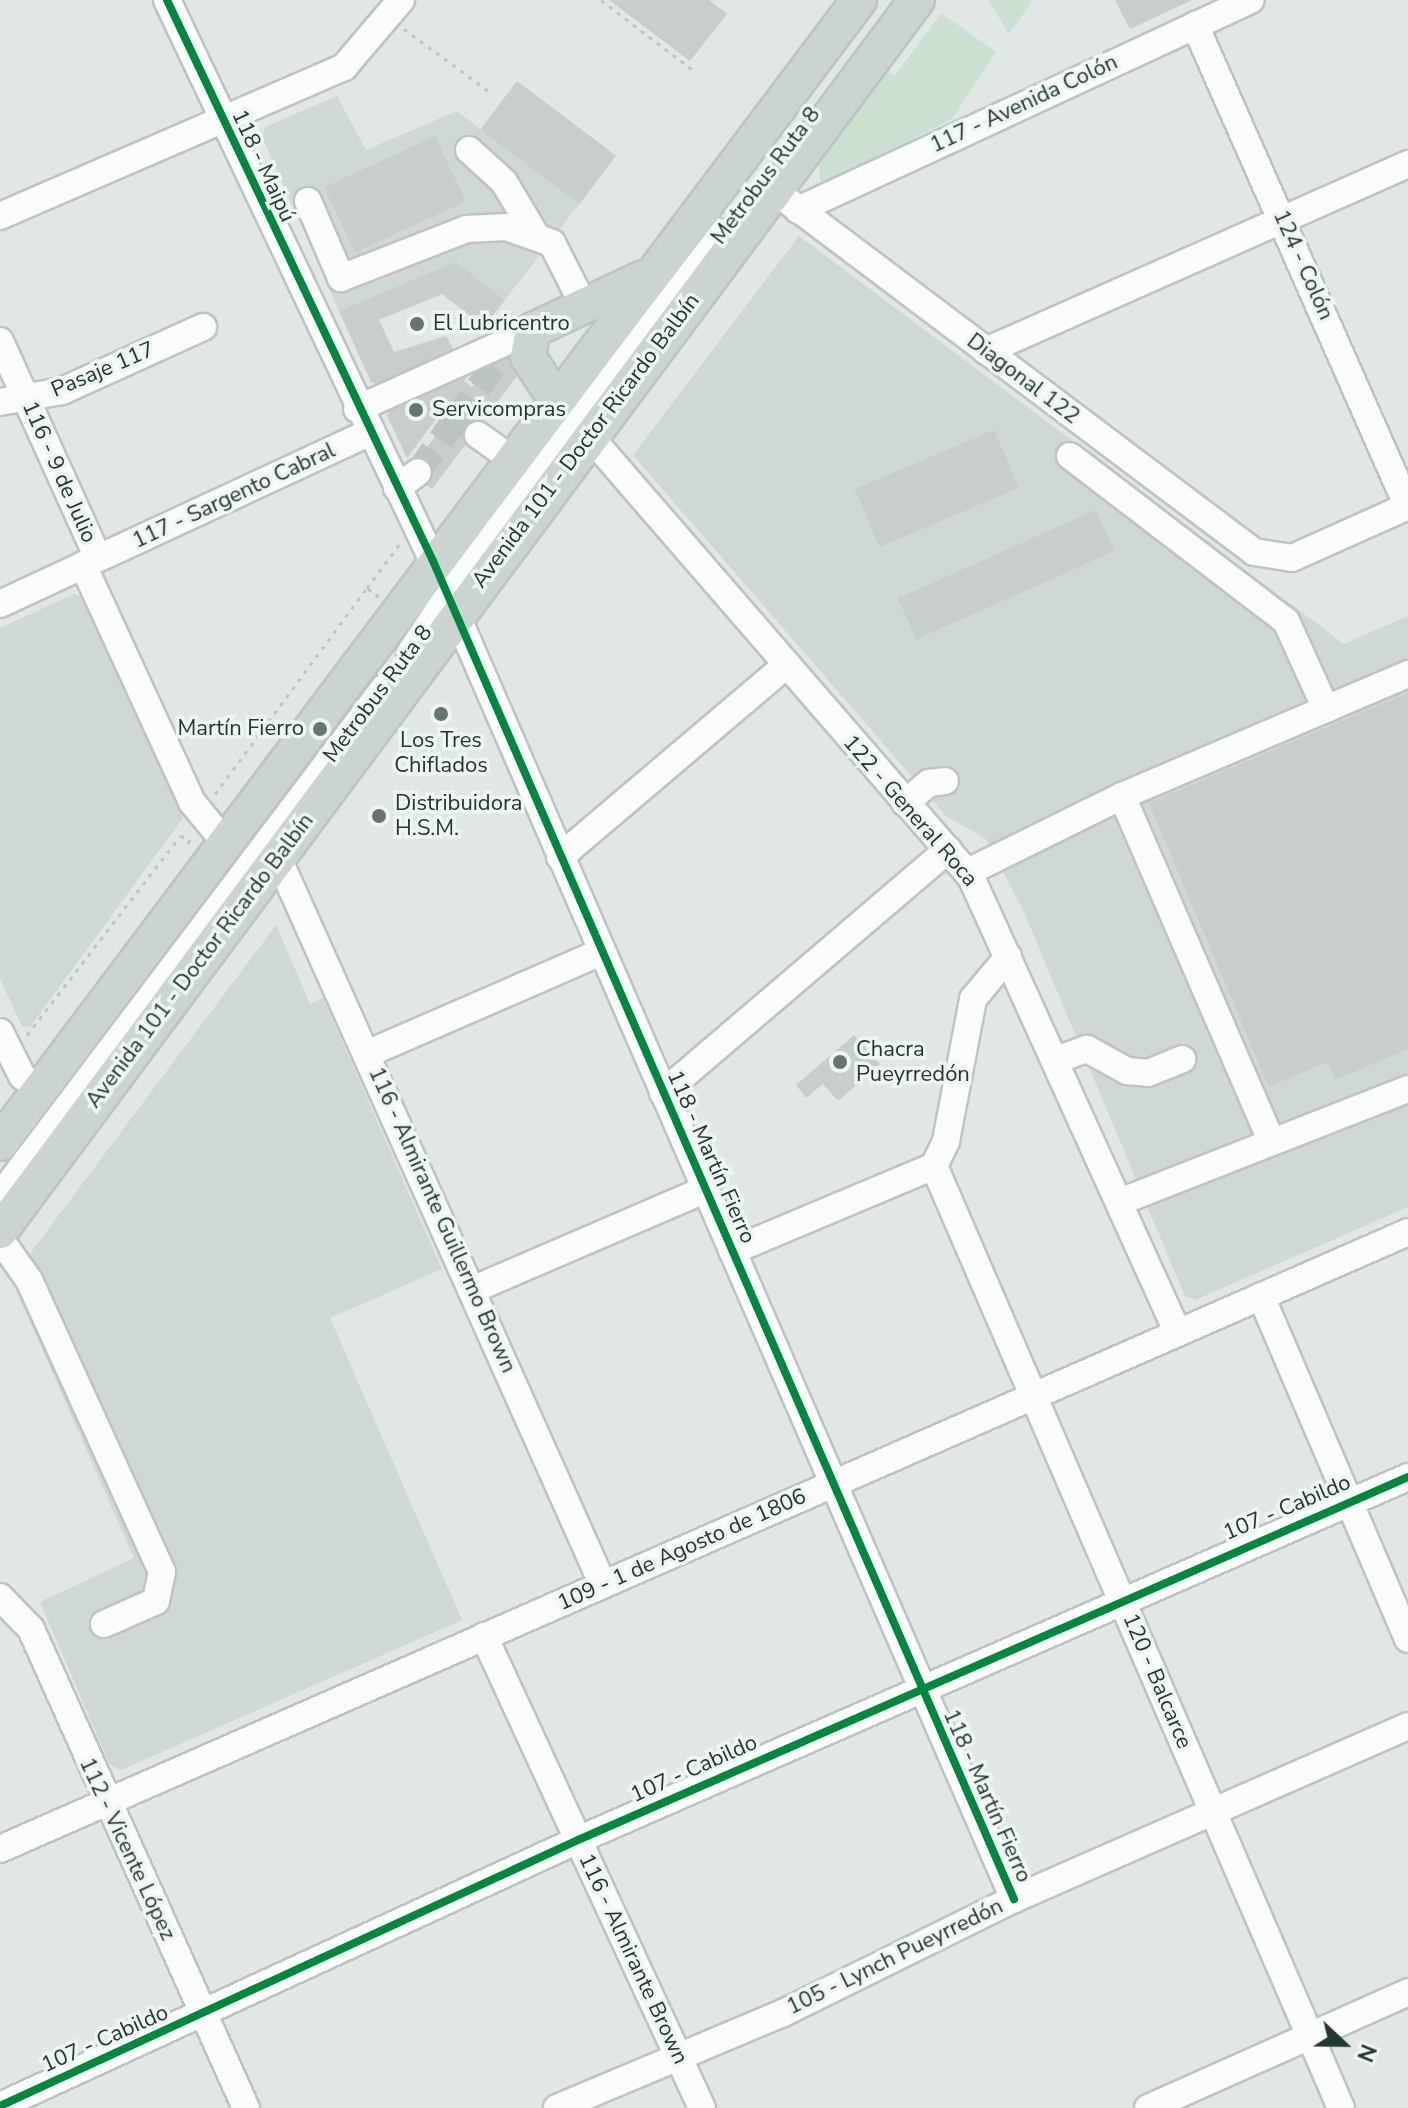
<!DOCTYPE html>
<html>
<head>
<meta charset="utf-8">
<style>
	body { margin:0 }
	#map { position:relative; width:1408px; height:2108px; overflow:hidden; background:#e1e7e4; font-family:"Nunito Sans",sans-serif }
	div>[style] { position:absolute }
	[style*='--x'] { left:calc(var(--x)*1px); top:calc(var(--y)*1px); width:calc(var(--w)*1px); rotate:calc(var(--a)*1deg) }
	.built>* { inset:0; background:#cfd8d4 }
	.green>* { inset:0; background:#cae0d0 }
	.building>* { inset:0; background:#c8cecb; transform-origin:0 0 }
	.minor-tunnel>* { height:26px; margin-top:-13px; transform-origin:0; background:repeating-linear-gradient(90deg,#bbc4c0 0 26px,transparent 0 39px) }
	.path>* { height:3px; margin-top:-1.5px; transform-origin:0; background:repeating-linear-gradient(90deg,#bfc7c5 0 4px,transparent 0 10px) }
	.roads { filter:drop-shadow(2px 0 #bec4c1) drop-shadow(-2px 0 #bec4c1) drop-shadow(0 2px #bec4c1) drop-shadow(0 -2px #bec4c1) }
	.minor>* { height:26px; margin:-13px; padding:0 13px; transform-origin:13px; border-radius:13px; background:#fafbfb }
	.major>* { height:34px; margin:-17px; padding:0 17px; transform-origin:17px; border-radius:17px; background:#ccd4d1 }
	.cycleway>* { height:8px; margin:-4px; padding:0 4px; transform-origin:4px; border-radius:4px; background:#00873e }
	.dots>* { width:22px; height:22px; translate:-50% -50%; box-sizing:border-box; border:4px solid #eff6f2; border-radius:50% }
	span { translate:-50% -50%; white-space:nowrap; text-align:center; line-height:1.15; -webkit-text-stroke:7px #eff6f2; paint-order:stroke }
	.street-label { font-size:22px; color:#213931 }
	.poi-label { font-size:22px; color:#213931 }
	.left { translate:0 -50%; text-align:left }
	.right { translate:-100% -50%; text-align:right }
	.north { position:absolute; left:1304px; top:2004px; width:80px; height:80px; -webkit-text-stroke:6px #eff6f2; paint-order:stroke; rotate:112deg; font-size:22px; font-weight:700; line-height:32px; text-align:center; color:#213931 }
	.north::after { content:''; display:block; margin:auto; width:28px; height:36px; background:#213931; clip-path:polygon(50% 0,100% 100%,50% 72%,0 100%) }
</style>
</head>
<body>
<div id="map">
	<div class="built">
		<div style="clip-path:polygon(337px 96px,366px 150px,457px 111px,579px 204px,505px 300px,456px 263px,339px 311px,262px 137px,265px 127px)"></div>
		<div style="clip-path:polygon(799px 236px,1344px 644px,1408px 616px,1408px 1207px,1195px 1300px,1185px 1296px,1023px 910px,985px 838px,947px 817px,633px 455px)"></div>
		<div style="clip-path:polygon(74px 594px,82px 597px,183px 818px,30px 1027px,22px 1027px,0 978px,0 628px)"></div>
		<div style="clip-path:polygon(276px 925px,310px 1004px,323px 998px,442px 1269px,330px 1318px,462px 1620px,121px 1770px,110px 1765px,40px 1602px,134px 1558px,11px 1279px)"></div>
	</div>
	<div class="green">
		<div style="clip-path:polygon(988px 0,1033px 0,1009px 34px)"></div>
		<div style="clip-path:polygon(941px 13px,996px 52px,952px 119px,821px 185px,818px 160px,878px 65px,895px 76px)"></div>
	</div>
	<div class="building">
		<div style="clip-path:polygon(609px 0,709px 0,727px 14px,690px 61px)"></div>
		<div style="clip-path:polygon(1115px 0,1192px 0,1130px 29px)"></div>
		<div style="left:517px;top:81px;width:124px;height:61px;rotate:37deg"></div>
		<div style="left:435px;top:136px;width:72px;height:122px;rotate:65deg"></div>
		<div style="clip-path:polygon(456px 262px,505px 300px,484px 327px,442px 294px,379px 320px,394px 352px,446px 336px,455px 352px,379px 385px,371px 382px,339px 311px)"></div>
		<div style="clip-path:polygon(509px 338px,532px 356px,432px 489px,408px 472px,444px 425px,436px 419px,407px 458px,387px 416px,391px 404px,475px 366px,464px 381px,472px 387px)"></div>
		<div style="left:994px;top:430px;width:63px;height:151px;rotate:67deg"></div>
		<div style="left:1096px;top:510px;width:45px;height:217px;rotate:66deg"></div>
		<div style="clip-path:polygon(1408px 693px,1408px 1049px,1335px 1080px,1327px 1062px,1269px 1087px,1149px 803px)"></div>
		<div style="clip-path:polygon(854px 1035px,880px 1064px,838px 1101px,823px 1084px,806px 1098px,796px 1085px)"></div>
	</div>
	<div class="minor-tunnel">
		<div style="--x:456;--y:419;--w:100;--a:-54.7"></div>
		<div style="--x:418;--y:472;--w:65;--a:-54.4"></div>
		<div style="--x:456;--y:419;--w:15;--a:37"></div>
	</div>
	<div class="path">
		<div style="--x:601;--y:0;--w:116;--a:37.3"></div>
		<div style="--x:404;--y:29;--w:107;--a:36.2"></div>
		<div style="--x:379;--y:597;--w:15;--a:-143"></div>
		<div style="--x:367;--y:588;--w:57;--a:-53.5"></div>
		<div style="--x:215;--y:794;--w:256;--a:-53.6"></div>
		<div style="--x:27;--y:1035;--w:252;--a:-52.4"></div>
		<div style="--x:181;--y:835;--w:11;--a:49"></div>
		<div style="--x:188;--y:843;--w:6;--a:-59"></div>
	</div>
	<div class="roads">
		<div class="minor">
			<div style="--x:167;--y:0;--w:621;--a:64.63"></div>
			<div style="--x:433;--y:561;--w:1459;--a:66.53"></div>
			<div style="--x:1195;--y:25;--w:527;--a:66.16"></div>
			<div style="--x:469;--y:150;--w:47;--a:42.4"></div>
			<div style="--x:504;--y:182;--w:61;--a:59.2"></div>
			<div style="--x:772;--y:189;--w:603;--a:36.98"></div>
			<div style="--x:1254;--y:552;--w:38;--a:9"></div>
			<div style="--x:1292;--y:558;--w:127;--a:-24.1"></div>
			<div style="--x:308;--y:201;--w:84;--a:66.8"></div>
			<div style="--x:341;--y:278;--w:135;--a:-21.3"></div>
			<div style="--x:467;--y:229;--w:39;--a:-3"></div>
			<div style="--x:506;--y:227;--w:49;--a:19.2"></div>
			<div style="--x:552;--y:243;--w:71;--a:63.1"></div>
			<div style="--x:798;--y:210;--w:499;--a:-24.9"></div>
			<div style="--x:0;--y:216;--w:375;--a:-23.4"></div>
			<div style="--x:344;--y:67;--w:88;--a:-49.6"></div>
			<div style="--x:0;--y:341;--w:238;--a:65.7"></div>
			<div style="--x:986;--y:351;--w:462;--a:-23.9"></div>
			<div style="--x:0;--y:402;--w:63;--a:-10.1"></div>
			<div style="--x:62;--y:391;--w:155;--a:-24.4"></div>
			<div style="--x:357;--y:409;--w:193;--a:-24.2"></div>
			<div style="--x:579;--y:424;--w:599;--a:49.13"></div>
			<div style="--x:971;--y:877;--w:499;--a:65.6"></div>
			<div style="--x:478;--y:435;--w:43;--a:35.5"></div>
			<div style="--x:1070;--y:456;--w:272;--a:37.4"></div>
			<div style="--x:1286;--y:621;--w:97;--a:65.6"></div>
			<div style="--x:397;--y:488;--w:26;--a:-37"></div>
			<div style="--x:83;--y:565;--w:261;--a:65.3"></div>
			<div style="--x:192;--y:802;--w:50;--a:50.6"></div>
			<div style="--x:0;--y:604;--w:407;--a:-24.9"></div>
			<div style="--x:410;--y:653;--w:110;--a:-56.5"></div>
			<div style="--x:471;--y:561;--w:414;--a:-52.5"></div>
			<div style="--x:1122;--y:796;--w:373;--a:66.6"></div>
			<div style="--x:905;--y:803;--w:31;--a:-40"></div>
			<div style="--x:929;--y:783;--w:16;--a:-7"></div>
			<div style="--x:560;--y:857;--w:295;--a:-40.3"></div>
			<div style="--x:278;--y:858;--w:796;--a:65.91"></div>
			<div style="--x:968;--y:872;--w:172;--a:-26.3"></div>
			<div style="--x:1122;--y:796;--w:311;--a:-23.1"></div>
			<div style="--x:0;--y:1032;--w:49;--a:63.4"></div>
			<div style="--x:22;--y:1076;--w:22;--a:39"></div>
			<div style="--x:369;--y:1053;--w:253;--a:-23.5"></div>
			<div style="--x:1056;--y:1060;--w:33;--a:-20"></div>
			<div style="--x:1087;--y:1049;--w:46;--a:28.8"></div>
			<div style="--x:1127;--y:1071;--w:21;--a:5"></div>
			<div style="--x:1148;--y:1073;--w:37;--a:-22"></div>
			<div style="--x:663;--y:1093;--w:375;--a:-40.5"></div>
			<div style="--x:934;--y:1166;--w:1026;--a:66.63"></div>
			<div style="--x:0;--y:1196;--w:637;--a:-52.91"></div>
			<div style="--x:1122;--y:1201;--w:307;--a:-21.4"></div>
			<div style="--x:0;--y:1239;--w:50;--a:54.7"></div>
			<div style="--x:29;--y:1280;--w:321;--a:65.5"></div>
			<div style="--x:162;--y:1572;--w:30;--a:102"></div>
			<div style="--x:156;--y:1601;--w:57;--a:156.1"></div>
			<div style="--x:732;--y:1251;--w:219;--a:-22.8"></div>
			<div style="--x:934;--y:1166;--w:28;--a:-64"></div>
			<div style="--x:946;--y:1141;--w:145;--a:-79.2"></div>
			<div style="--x:973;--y:999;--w:55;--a:-50.2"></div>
			<div style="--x:472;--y:1290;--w:253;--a:-23.3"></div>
			<div style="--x:1261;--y:1296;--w:373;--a:66.8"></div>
			<div style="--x:0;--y:1597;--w:45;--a:45.9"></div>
			<div style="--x:31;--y:1629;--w:525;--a:65.83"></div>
			<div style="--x:484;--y:1636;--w:520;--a:65.21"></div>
			<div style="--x:0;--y:1849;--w:1537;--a:-23.66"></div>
			<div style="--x:0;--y:2106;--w:636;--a:-24.71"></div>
			<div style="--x:578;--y:1840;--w:906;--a:-23.62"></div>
			<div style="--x:557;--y:2108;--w:243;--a:-22.8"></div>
			<div style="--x:781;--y:2014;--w:260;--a:-26.3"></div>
			<div style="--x:1014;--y:1899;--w:430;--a:-23.7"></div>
			<div style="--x:1148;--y:2108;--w:285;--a:-24"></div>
		</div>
		<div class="major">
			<div style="--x:557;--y:401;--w:53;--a:-123.4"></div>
			<div style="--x:528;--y:357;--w:27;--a:-80"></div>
			<div style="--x:533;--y:330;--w:122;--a:-25.3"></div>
			<div style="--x:0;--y:1143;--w:1430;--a:-53.07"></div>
			<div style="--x:0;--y:1231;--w:1535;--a:-53.32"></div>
		</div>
	</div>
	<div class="cycleway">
		<div style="--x:167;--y:0;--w:621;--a:64.63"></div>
		<div style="--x:433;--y:561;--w:1459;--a:66.53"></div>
		<div style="--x:0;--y:2106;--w:636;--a:-24.71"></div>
		<div style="--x:578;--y:1840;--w:906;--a:-23.62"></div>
	</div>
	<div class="dots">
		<div style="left:417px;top:324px;background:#647670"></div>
		<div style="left:416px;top:410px;background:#647670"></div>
		<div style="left:441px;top:714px;background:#647670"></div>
		<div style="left:320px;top:729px;background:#647670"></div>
		<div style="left:379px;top:816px;background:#647670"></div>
		<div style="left:840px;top:1062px;background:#647670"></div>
	</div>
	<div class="street-label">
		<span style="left:1024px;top:104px;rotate:-25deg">117 - Avenida Colón</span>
		<span style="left:263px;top:166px;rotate:65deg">118 - Maipú</span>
		<span style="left:766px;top:176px;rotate:-53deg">Metrobus Ruta 8</span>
		<span style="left:1303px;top:265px;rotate:66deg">124 - Colón</span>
		<span style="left:103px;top:370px;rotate:-23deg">Pasaje 117</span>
		<span style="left:1023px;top:379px;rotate:37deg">Diagonal 122</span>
		<span style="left:586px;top:441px;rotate:-53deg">Avenida 101 - Doctor Ricardo Balbín</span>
		<span style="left:59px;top:472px;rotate:66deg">116 - 9 de Julio</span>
		<span style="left:234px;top:496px;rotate:-25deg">117 - Sargento Cabral</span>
		<span style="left:378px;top:694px;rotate:-53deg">Metrobus Ruta 8</span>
		<span style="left:910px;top:811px;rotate:49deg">122 - General Roca</span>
		<span style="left:200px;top:961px;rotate:-53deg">Avenida 101 - Doctor Ricardo Balbín</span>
		<span style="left:711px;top:1157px;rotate:66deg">118 - Martín Fierro</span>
		<span style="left:442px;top:1220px;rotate:66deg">116 - Almirante Guillermo Brown</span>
		<span style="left:1287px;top:1508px;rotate:-23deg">107 - Cabildo</span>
		<span style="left:682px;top:1550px;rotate:-24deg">109 - 1 de Agosto de 1806</span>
		<span style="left:1157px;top:1681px;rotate:67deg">120 - Balcarce</span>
		<span style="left:694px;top:1769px;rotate:-24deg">107 - Cabildo</span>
		<span style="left:987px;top:1796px;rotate:66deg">118 - Martín Fierro</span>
		<span style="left:127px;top:1849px;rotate:65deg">112 - Vicente López</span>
		<span style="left:895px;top:1957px;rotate:-26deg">105 - Lynch Pueyrredón</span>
		<span style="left:633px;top:1959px;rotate:65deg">116 - Almirante Brown</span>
		<span style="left:105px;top:2039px;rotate:-24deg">107 - Cabildo</span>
	</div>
	<div class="poi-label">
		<span class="left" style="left:433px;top:324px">El Lubricentro</span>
		<span class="left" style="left:432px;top:410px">Servicompras</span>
		<span class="right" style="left:304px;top:729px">Martín Fierro</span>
		<span style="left:441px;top:753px">Los Tres<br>Chiflados</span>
		<span class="left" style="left:395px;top:816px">Distribuidora<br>H.S.M.</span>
		<span class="left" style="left:856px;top:1062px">Chacra<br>Pueyrredón</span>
	</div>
	<div class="north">N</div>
</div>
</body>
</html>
